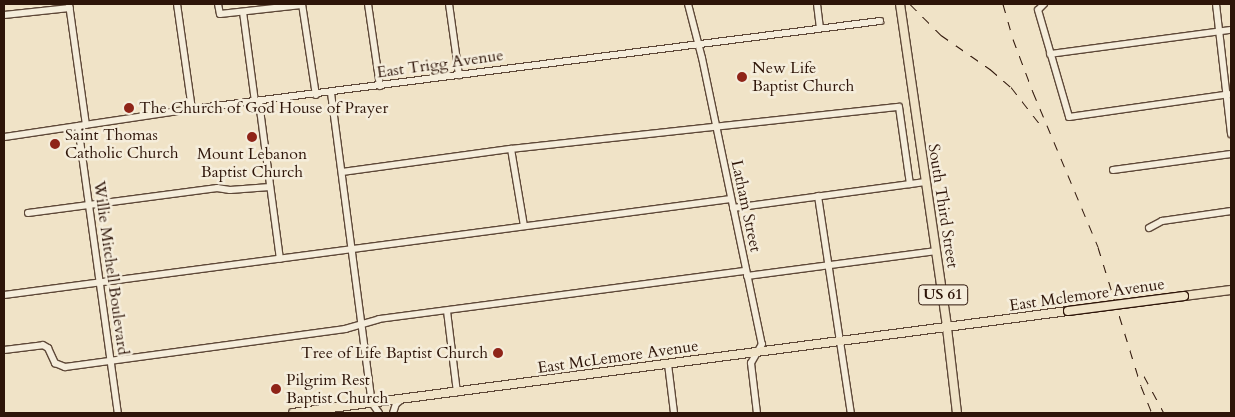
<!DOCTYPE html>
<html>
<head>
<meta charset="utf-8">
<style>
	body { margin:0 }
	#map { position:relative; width:1235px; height:417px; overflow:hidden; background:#f0e3c7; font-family:Cardo,serif }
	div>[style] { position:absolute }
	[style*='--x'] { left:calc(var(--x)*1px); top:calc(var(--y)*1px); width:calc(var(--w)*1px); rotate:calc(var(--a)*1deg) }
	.roads { filter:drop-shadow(1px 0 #5e4838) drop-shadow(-1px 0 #5e4838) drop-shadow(0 1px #5e4838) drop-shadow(0 -1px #5e4838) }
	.minor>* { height:6px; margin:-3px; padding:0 3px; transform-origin:3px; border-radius:3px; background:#f5eddb }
	.major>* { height:8px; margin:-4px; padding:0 4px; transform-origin:4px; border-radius:4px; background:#f0e3c7 }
	.rail>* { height:1px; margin-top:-0.5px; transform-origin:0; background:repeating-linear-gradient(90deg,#2e1509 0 9px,transparent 0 18px) }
	.bridges { filter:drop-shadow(1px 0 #2e1509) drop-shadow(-1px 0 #2e1509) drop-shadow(0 1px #2e1509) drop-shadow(0 -1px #2e1509) }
	.major-bridge>* { height:8px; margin:-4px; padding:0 4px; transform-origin:4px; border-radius:4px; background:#f0e3c7 }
	.dots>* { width:14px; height:14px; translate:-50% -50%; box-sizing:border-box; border:2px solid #f5eddb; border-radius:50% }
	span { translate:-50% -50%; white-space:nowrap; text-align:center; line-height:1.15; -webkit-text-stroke:5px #f5eddb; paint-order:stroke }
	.shield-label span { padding:1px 4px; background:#f5eddb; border:1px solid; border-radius:4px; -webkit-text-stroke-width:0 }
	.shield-label { font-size:15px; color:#2e1509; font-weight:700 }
	.street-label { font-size:16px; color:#2e1509 }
	.poi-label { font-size:16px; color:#2e1509 }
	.left { translate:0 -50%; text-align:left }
	.right { translate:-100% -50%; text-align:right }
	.frame { position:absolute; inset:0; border:5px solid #2e1509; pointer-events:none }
</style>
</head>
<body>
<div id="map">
	<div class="roads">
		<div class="minor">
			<div style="--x:69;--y:4;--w:122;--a:82"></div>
			<div style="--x:177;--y:4;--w:106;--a:81.9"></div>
			<div style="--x:218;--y:4;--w:10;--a:79"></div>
			<div style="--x:220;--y:14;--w:82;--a:-6.3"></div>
			<div style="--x:302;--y:4;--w:92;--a:81.3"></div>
			<div style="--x:368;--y:4;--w:83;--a:81.7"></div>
			<div style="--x:449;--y:4;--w:72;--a:82"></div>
			<div style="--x:688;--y:4;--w:56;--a:75.5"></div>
			<div style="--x:702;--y:58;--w:292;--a:78.2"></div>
			<div style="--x:762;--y:344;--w:22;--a:120"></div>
			<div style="--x:751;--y:363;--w:50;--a:83.2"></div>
			<div style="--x:817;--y:4;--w:24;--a:83"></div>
			<div style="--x:1044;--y:4;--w:8;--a:135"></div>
			<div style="--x:1038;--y:10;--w:111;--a:73.8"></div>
			<div style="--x:1069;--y:117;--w:164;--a:-8.1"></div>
			<div style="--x:1216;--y:4;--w:131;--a:83.4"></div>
			<div style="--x:243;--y:12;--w:91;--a:82.4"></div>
			<div style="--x:4;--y:15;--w:66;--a:-6.1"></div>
			<div style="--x:1050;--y:54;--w:183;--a:-7.6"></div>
			<div style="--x:331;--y:93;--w:313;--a:82.5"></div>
			<div style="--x:372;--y:403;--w:12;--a:55"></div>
			<div style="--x:259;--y:102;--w:158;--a:82.4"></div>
			<div style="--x:78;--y:126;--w:290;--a:82.1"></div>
			<div style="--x:4;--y:137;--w:190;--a:-8.5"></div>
			<div style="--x:192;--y:109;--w:694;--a:-7.29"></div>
			<div style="--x:511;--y:149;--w:78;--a:80.4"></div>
			<div style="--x:1113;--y:170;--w:119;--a:-7.7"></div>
			<div style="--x:342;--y:172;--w:171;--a:-7.8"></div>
			<div style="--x:511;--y:149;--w:390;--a:-6.2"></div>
			<div style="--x:899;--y:107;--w:78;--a:81.9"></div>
			<div style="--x:818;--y:196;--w:219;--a:81.4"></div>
			<div style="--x:733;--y:208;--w:194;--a:-7.7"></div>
			<div style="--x:28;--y:213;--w:191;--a:-7.5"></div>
			<div style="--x:217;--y:188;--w:13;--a:9"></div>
			<div style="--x:230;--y:190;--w:40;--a:-4.3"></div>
			<div style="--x:1149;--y:228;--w:15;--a:-28"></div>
			<div style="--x:1162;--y:221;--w:70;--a:-8.2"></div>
			<div style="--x:747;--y:276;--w:191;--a:-7.5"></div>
			<div style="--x:4;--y:295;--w:733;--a:-7.52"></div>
			<div style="--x:447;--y:311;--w:82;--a:83"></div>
			<div style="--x:4;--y:350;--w:39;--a:-7"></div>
			<div style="--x:43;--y:345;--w:6;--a:31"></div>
			<div style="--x:48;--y:348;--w:17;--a:65"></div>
			<div style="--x:55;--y:363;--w:11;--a:22"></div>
			<div style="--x:65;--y:367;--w:283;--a:-7.7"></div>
			<div style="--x:345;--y:329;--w:35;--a:-16"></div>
			<div style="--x:379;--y:319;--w:369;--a:-7.5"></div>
			<div style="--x:668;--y:364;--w:49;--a:83"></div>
			<div style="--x:393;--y:413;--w:9;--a:-72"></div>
			<div style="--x:396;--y:404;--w:8;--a:-40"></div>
		</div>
		<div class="major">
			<div style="--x:900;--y:4;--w:327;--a:81.7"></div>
			<div style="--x:947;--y:328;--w:86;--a:83.3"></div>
			<div style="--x:1184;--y:296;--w:47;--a:-7.3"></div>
			<div style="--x:293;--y:413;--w:782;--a:-7.5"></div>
		</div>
	</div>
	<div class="rail">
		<div style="--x:910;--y:4;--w:44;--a:45"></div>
		<div style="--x:941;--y:35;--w:60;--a:34.8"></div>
		<div style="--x:990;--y:69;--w:28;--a:41"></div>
		<div style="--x:1011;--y:87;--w:51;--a:52.2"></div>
		<div style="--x:1003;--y:4;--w:36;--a:74"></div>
		<div style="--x:1013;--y:39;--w:57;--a:69.3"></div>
		<div style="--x:1033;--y:92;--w:168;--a:67.2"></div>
		<div style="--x:1098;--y:247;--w:145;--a:72.8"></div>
		<div style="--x:1141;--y:386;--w:29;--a:68"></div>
		<div style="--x:1144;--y:376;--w:42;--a:61.6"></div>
	</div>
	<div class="bridges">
		<div class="major-bridge">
			<div style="--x:1068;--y:311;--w:117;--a:-7.4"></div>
		</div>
	</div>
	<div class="dots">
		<div style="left:742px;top:77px;background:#8f2418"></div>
		<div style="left:129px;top:108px;background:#8f2418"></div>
		<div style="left:252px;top:137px;background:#8f2418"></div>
		<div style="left:55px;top:144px;background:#8f2418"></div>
		<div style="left:498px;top:353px;background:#8f2418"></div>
		<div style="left:276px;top:389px;background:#8f2418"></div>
	</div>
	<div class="shield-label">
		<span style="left:943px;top:295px">US 61</span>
	</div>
	<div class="street-label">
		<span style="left:440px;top:64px;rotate:-8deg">East Trigg Avenue</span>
		<span style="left:746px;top:206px;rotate:78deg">Latham Street</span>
		<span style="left:943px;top:206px;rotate:81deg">South Third Street</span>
		<span style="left:111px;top:268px;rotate:82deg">Willie Mitchell Boulevard</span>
		<span style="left:1087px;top:295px;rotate:-8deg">East Mclemore Avenue</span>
		<span style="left:618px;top:357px;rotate:-8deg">East McLemore Avenue</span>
	</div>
	<div class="poi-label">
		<span class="left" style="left:752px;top:77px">New Life<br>Baptist Church</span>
		<span class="left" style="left:139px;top:108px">The Church of God House of Prayer</span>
		<span class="left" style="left:65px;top:144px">Saint Thomas<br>Catholic Church</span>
		<span style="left:252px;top:163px">Mount Lebanon<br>Baptist Church</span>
		<span class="right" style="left:488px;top:353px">Tree of Life Baptist Church</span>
		<span class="left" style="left:286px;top:389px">Pilgrim Rest<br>Baptist Church</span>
	</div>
	<div class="frame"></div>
</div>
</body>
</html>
